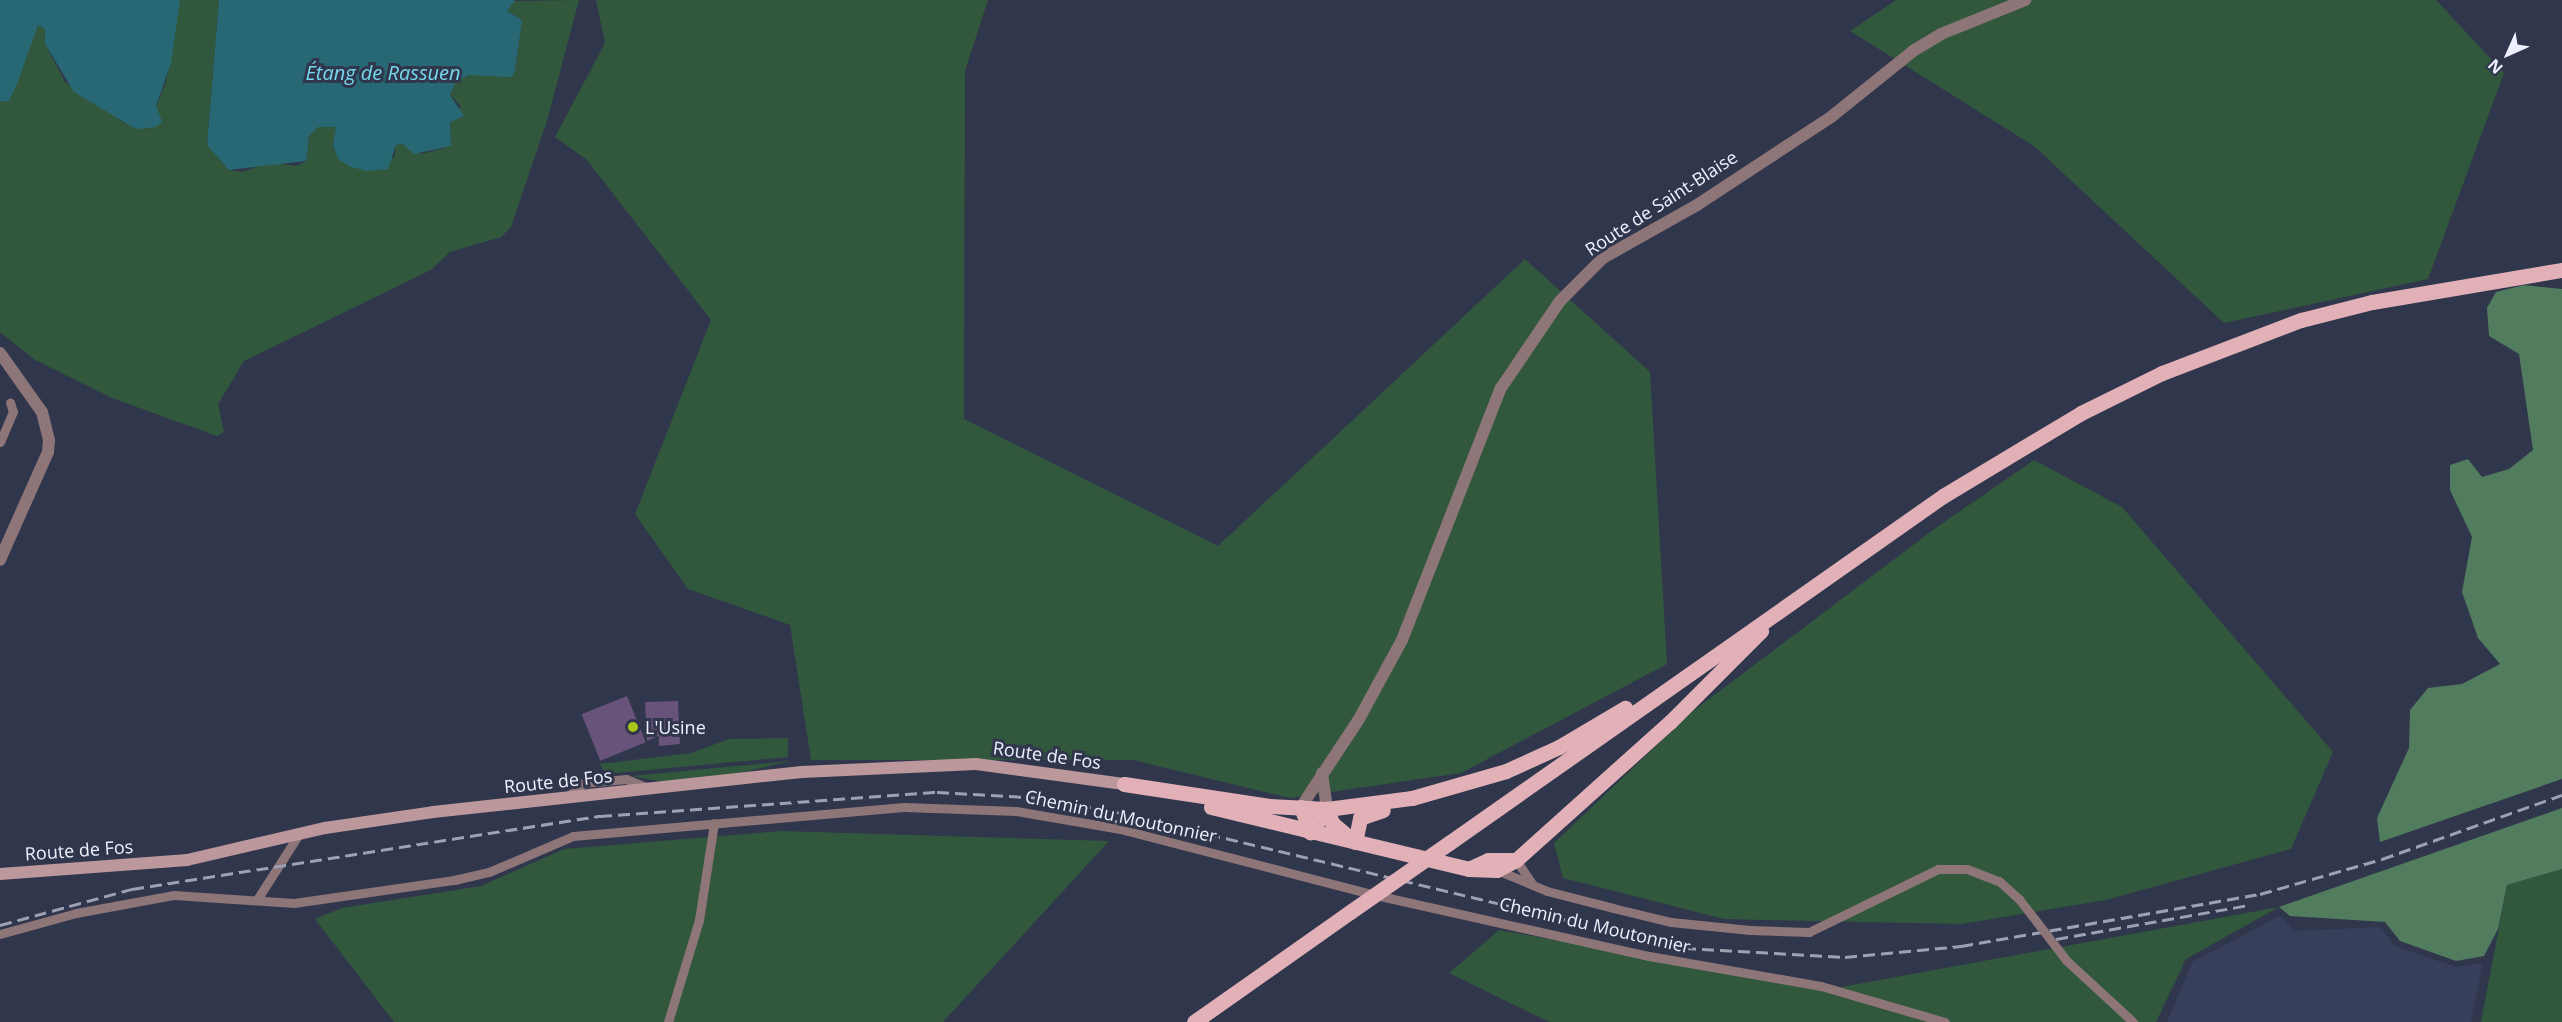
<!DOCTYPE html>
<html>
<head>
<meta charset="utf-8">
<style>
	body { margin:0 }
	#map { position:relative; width:2562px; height:1022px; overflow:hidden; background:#30364c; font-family:"Open Sans",sans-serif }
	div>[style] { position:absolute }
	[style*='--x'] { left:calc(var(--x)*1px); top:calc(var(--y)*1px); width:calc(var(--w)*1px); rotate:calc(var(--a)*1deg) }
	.built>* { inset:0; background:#383f5b }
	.green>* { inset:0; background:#31583d }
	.forest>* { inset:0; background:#527c5e }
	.water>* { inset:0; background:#286874 }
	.building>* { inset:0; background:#68537a; transform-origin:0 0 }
	.minor>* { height:9px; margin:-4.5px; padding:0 4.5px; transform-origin:4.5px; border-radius:4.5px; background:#8d7578 }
	.tertiary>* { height:12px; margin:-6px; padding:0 6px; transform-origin:6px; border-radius:6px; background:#8d7578 }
	.secondary>* { height:12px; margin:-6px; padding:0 6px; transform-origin:6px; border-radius:6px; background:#bc979c }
	.primary>* { height:15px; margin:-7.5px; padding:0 7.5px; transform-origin:7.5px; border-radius:7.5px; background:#e1b1b7 }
	.rail>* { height:3px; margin-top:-1.5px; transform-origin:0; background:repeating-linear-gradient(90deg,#9da1b2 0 12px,transparent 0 18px) }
	.minor-bridge>* { height:9px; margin:-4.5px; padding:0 4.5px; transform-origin:4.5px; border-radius:4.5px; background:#8d7578 }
	.primary-bridge>* { height:15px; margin:-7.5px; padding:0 7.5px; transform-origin:7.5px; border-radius:7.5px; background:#e1b1b7 }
	.dots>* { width:16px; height:16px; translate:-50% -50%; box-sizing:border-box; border:3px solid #30364c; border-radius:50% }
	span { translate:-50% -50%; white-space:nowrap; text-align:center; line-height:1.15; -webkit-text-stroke:6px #30364c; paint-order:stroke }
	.street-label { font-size:18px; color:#eef1fd }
	.poi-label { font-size:18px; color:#eef1fd }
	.left { translate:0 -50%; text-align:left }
	.water-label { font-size:20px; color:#76d8ec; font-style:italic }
	.north { position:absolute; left:2478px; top:24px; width:60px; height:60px; -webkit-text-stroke:4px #30364c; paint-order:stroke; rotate:225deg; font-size:16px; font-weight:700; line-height:24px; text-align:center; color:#eef1fd }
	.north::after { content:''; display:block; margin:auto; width:21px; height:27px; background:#eef1fd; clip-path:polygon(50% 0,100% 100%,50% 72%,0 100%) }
</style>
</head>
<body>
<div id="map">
	<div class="built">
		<div style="clip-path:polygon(2280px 916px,2295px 931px,2381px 927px,2394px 946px,2456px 967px,2483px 963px,2471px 1022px,2167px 1022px,2192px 962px)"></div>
	</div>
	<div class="green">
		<div style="clip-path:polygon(180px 0,219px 0,207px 145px,229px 170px,242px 172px,270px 162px,296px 166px,306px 161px,309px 136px,317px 127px,336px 127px,333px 145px,338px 159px,394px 158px,396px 145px,403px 144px,421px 154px,451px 146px,450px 122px,461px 106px,450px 95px,455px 83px,468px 75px,515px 71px,522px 20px,507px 11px,512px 1px,579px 0,547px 121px,511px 227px,501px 237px,450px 252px,431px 270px,244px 361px,218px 404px,224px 432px,217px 436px,112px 398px,35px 360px,0 332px,0 102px,9px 101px,38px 25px,45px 29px,45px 44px,65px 82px,125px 123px,147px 129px,166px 82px)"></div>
		<div style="clip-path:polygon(596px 0,988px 0,965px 71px,964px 419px,1218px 546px,1525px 259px,1650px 372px,1667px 664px,1461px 773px,1290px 798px,1133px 760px,811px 760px,790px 625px,688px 589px,635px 514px,711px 320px,587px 160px,555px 137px,605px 43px)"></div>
		<div style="clip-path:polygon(1896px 0,2436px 0,2504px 73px,2428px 279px,2224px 323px,2035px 147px,1850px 31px)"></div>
		<div style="clip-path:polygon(2034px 460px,2122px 507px,2333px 752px,2291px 849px,2106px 900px,1962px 924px,1724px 919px,1563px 878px,1554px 843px,1693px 711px,1937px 527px)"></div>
		<div style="clip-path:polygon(788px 738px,788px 757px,605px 774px,600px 764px,691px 753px,729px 739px)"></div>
		<div style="clip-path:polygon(791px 761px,731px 775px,664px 782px,630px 776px)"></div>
		<div style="clip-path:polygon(781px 831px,1109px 841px,943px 1022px,394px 1022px,315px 919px,342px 908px,481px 886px,564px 849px)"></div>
		<div style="clip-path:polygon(2562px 869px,2562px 1022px,2481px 1022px,2507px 885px)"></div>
		<div style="clip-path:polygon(2279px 907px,2186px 959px,2156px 1022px,1549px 1022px,1449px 973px,1499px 930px,1825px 990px)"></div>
	</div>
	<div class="forest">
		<div style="clip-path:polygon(2524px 285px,2562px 289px,2562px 779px,2380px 842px,2377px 818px,2409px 748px,2410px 710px,2428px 688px,2462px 684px,2500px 664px,2478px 638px,2462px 592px,2472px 537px,2450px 490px,2450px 465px,2468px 459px,2482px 477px,2509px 469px,2533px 450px,2519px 354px,2489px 336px,2487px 308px,2496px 292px)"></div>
		<div style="clip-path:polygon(2562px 808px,2562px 869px,2507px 885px,2498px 929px,2484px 956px,2456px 961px,2400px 941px,2385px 922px,2290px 916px,2279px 907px)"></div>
	</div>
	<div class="water">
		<div style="clip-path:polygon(0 0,180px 0,171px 63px,156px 106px,162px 121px,156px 127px,136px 129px,74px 92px,45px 44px,45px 29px,38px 25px,17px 84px,9px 101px,0 102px)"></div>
		<div style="clip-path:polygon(219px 0,515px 0,507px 11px,522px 20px,515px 71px,511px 77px,468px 75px,455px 83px,450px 95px,464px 116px,450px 122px,451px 146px,414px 154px,403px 144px,396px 145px,388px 169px,367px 171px,351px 167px,338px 159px,333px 145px,336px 127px,318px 127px,309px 136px,306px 161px,229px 170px,207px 145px)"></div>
	</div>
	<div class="building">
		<div style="left:627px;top:696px;width:50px;height:49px;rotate:68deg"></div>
		<div style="clip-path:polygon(678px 701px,680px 744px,659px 746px,659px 736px,647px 741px,645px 702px)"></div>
	</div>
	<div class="minor">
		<div style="--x:0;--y:442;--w:33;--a:-67"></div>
		<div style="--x:13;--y:412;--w:10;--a:-107"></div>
		<div style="--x:566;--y:798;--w:23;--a:-41"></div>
		<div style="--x:583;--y:783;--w:43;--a:-5.3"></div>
		<div style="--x:626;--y:779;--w:27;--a:22"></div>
		<div style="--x:1516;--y:860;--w:30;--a:56"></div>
		<div style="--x:1497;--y:870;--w:54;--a:22.8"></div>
		<div style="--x:1547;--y:891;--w:68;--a:14.4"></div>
		<div style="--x:1613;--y:908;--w:60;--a:13.6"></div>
		<div style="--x:1671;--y:922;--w:79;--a:5.8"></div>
		<div style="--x:1750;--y:930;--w:59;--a:1.9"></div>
		<div style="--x:1809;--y:932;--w:144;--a:-26"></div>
		<div style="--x:1938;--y:869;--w:29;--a:0"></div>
		<div style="--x:1967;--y:869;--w:34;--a:21"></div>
		<div style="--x:1999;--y:881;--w:27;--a:42"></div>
		<div style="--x:258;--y:898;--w:76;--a:-57.4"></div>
		<div style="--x:0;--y:934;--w:79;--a:-15.4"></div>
		<div style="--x:76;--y:913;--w:100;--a:-10.4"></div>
		<div style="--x:174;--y:895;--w:120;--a:3.8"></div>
		<div style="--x:294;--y:903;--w:162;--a:-8.2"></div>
		<div style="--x:454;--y:880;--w:36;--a:-13"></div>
		<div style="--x:489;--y:872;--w:91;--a:-23.2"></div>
		<div style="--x:573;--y:836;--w:332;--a:-5"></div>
		<div style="--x:904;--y:807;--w:112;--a:2"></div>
		<div style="--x:1016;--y:811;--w:106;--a:9.8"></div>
		<div style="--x:1120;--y:829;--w:259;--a:14.5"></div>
		<div style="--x:1371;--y:894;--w:285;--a:12.6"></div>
		<div style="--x:1649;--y:956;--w:175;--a:9.9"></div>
		<div style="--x:1821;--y:986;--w:129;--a:16.2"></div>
		<div style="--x:2067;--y:961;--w:90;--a:42.7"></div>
		<div style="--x:668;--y:1022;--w:107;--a:-73.1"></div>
		<div style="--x:699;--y:920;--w:98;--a:-81.2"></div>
	</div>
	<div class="tertiary">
		<div style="--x:0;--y:353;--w:72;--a:54.6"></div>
		<div style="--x:42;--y:412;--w:29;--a:76"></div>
		<div style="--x:49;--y:440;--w:12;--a:95"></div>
		<div style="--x:48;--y:452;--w:118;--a:114"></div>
		<div style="--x:1322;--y:773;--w:36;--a:82"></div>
		<div style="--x:1301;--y:807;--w:105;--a:-56.6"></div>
		<div style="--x:1359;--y:719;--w:90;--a:-61.4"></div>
		<div style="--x:1402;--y:640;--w:271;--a:-68.6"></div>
		<div style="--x:1501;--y:388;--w:105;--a:-55.9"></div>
		<div style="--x:1560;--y:301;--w:61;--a:-45"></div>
		<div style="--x:1603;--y:258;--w:108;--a:-29.4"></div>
		<div style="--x:1697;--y:205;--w:160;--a:-33.3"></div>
		<div style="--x:1831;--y:117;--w:105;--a:-38.8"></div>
		<div style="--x:1913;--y:51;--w:33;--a:-31"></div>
		<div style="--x:1941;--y:34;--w:91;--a:-22"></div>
	</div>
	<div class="secondary">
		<div style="--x:0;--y:874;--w:188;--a:-4.3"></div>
		<div style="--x:187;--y:860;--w:142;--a:-13.1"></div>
		<div style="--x:325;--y:828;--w:109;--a:-8.4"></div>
		<div style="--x:433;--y:812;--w:371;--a:-6.2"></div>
		<div style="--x:802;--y:772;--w:174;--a:-2.6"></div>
		<div style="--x:976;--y:764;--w:149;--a:7.7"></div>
	</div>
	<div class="primary">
		<div style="--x:1124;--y:784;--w:147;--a:8.6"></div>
		<div style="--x:1269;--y:806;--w:58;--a:3"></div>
		<div style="--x:1327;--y:809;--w:86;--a:-7.4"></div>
		<div style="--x:1412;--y:798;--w:98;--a:-16"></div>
		<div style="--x:1506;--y:771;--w:58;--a:-24.4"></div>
		<div style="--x:1559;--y:747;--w:77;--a:-30.6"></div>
		<div style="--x:1211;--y:807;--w:265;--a:13.5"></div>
		<div style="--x:1469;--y:869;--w:28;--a:2"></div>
		<div style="--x:1497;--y:870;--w:21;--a:-28"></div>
		<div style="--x:1516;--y:860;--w:28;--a:180"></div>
		<div style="--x:1488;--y:860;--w:21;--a:155"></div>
		<div style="--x:1301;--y:807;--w:27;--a:70"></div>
		<div style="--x:1310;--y:832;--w:29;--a:-54"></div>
		<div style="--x:1327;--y:809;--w:15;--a:70"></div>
		<div style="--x:1332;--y:823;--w:26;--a:40"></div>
		<div style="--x:1355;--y:842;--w:25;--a:-78"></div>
		<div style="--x:1360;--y:818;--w:24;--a:-19"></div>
		<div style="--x:1449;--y:843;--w:604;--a:-35.09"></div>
		<div style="--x:1943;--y:496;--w:161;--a:-31"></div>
		<div style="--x:2081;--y:413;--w:90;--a:-26.3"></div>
		<div style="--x:2162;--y:373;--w:149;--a:-20.9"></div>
		<div style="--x:2301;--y:320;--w:73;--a:-14.2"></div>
		<div style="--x:2372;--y:302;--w:193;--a:-9.6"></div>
		<div style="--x:1516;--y:860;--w:207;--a:-41.9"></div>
		<div style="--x:1670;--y:722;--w:129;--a:-45"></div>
		<div style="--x:1194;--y:1022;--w:191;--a:-35.2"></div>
	</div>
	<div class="rail">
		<div style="--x:1094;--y:816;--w:78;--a:13.3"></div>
		<div style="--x:0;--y:925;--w:137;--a:-15.3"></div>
		<div style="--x:132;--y:889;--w:474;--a:-8.9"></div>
		<div style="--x:600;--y:816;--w:338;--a:-4.1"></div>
		<div style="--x:937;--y:792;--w:107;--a:3.2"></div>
		<div style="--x:1044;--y:798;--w:78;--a:11"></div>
		<div style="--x:1121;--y:813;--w:579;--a:13.48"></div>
		<div style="--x:1684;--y:948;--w:161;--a:3.2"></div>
		<div style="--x:1845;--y:957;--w:117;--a:-5.4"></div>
		<div style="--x:1961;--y:946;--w:303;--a:-9.9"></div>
		<div style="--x:2260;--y:894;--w:127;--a:-16"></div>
		<div style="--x:2382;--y:859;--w:191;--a:-19.6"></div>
		<div style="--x:2056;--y:939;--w:195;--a:-10"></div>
	</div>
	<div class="minor-bridge">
		<div style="--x:2019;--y:899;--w:78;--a:52.3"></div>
	</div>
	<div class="primary-bridge">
		<div style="--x:1350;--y:912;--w:121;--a:-34.9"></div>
	</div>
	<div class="dots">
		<div style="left:633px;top:727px;background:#a9c719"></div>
	</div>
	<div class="street-label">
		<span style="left:1661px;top:203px;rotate:-33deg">Route de Saint-Blaise</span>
		<span style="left:1047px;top:755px;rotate:8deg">Route de Fos</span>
		<span style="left:558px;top:781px;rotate:-6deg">Route de Fos</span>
		<span style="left:1121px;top:816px;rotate:12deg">Chemin du Moutonnier</span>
		<span style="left:79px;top:850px;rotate:-4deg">Route de Fos</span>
		<span style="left:1595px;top:925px;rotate:13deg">Chemin du Moutonnier</span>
	</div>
	<div class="poi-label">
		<span class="left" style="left:645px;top:727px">L'Usine</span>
	</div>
	<div class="water-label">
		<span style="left:383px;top:72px">Étang de Rassuen</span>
	</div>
	<div class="north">N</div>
</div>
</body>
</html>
